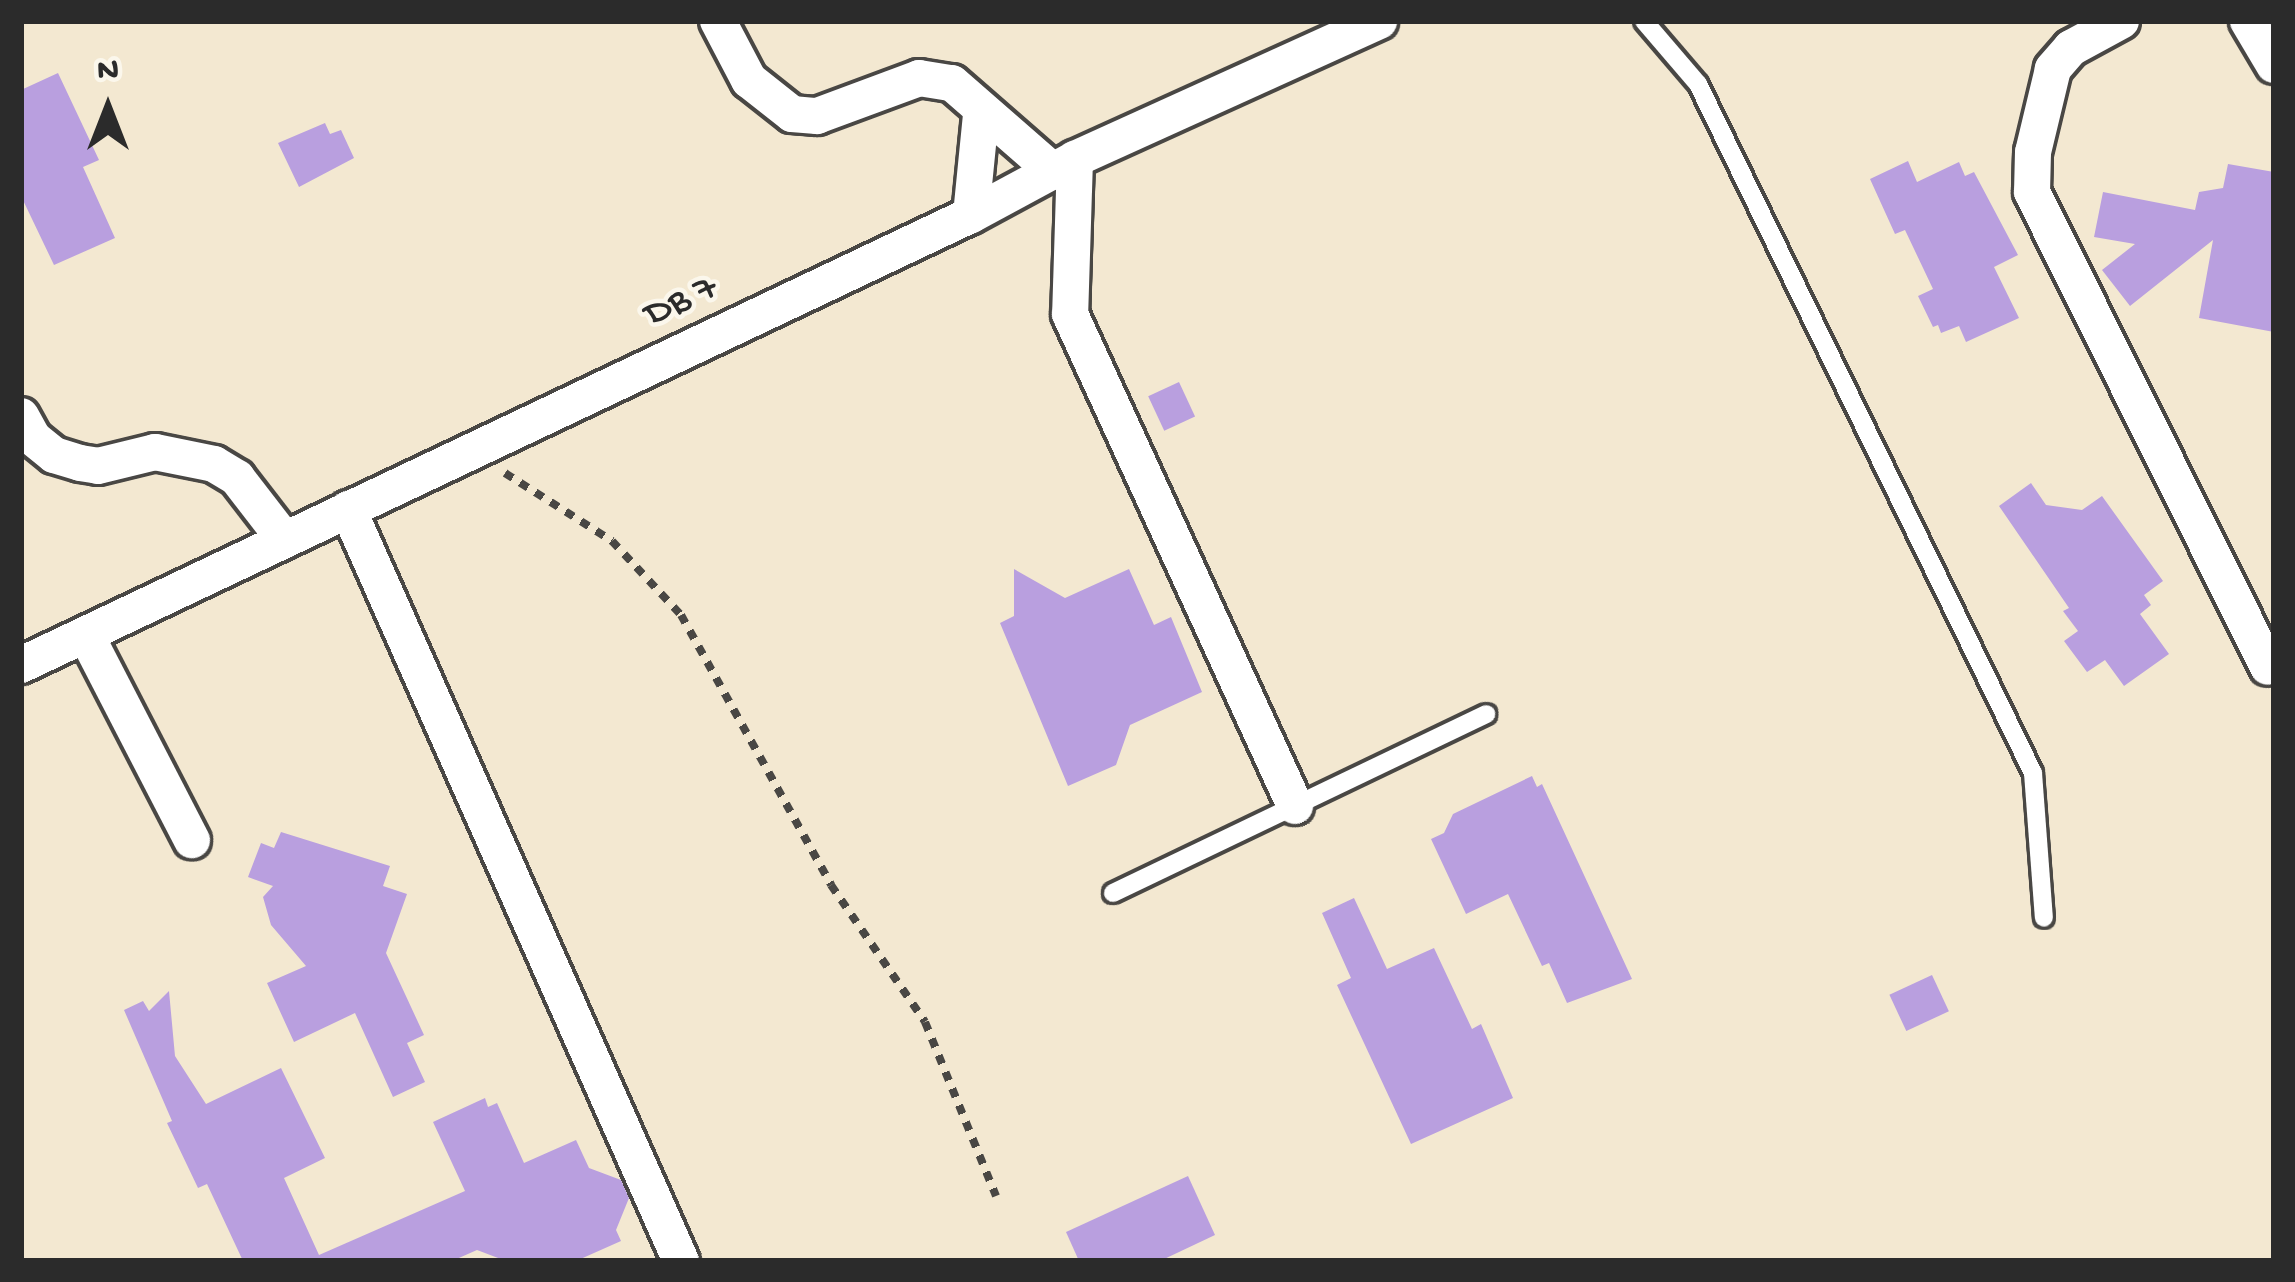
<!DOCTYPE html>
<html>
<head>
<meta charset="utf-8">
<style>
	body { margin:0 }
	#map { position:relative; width:2295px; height:1282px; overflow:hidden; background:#f3e8d1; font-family:"Gochi Hand",sans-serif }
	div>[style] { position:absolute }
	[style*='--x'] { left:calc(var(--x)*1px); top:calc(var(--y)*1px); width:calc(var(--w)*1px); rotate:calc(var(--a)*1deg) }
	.building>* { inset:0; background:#b99fdf; transform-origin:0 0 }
	.path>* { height:8px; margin-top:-4px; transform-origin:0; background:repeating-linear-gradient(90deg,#494744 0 9px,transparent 0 18px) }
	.roads { filter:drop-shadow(3px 0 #494744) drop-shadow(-3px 0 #494744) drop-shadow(0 3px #494744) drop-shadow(0 -3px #494744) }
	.lane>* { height:18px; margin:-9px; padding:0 9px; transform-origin:9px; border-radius:9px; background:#fff }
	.street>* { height:36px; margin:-18px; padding:0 18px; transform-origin:18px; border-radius:18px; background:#fff }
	span { translate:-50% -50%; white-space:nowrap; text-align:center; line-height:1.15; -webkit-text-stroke:9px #fbf7ec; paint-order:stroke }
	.street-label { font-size:39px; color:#2b2b2b }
	.frame { position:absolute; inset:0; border:24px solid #2b2b2b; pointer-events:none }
	.north { position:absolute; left:48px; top:48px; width:120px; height:120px; -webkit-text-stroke:9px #fbf7ec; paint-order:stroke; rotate:0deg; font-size:33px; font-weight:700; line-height:48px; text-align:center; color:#2b2b2b }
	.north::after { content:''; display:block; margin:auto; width:42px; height:54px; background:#2b2b2b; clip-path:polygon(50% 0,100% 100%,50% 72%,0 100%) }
</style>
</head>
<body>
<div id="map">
	<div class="building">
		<div style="clip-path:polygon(58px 73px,99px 160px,83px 167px,115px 238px,54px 265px,21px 196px,21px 90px)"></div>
		<div style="clip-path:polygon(325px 123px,330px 134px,341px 130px,354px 158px,299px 187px,278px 143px)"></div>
		<div style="clip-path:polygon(1908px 161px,1917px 182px,1959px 162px,1965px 176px,1974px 172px,2018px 255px,1994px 267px,2019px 318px,1966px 342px,1959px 326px,1941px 333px,1938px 325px,1933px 327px,1918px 296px,1933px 289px,1905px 230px,1895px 234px,1870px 179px)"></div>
		<div style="clip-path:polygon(2228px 164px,2274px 172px,2274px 332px,2199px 318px,2213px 240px,2130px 306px,2102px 270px,2135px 244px,2094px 237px,2103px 192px,2195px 210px,2199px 192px,2223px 188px)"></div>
		<div style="left:1179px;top:382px;width:38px;height:34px;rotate:65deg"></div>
		<div style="clip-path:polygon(2031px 483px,2046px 505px,2082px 510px,2102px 496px,2163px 581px,2144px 595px,2151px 605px,2140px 614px,2169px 654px,2124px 686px,2105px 660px,2087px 672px,2064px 641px,2078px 631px,2063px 611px,2069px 608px,1999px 506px)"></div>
		<div style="clip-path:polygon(1014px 569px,1065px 598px,1129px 569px,1154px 625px,1171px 617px,1202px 692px,1130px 725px,1116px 765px,1068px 786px,1000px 623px,1014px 616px)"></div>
		<div style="clip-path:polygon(1532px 776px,1537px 787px,1542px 784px,1632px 979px,1567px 1003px,1549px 963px,1542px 966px,1508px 894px,1466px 914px,1431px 839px,1444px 833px,1453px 814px)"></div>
		<div style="clip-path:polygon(281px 832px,390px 866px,383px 886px,407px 894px,386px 953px,424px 1035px,407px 1043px,425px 1082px,393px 1097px,355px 1013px,294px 1042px,267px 983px,306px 966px,271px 925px,263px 897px,273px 886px,248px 877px,261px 843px,274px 848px)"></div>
		<div style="clip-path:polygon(1354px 898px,1387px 969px,1434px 948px,1472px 1029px,1481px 1024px,1513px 1098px,1411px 1144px,1337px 985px,1351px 978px,1322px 913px)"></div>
		<div style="left:1932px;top:975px;width:40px;height:47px;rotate:65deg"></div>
		<div style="clip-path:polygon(169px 991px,175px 1056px,206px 1104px,281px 1068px,325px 1158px,284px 1178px,319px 1255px,465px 1191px,433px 1122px,485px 1098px,488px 1107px,497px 1103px,524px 1163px,576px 1140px,589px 1168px,621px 1180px,629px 1198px,616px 1230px,621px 1241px,576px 1261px,506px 1261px,477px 1250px,452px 1261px,243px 1261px,207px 1184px,198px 1188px,167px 1123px,172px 1121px,124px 1010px,143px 1001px,149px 1011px)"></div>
		<div style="clip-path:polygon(1188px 1176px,1215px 1235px,1160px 1261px,1079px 1261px,1066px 1232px)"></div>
	</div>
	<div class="path">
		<div style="--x:505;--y:473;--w:127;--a:32.4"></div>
		<div style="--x:612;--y:541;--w:101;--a:47"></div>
		<div style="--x:681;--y:615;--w:309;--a:60.9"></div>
		<div style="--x:831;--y:885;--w:166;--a:55.5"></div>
		<div style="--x:925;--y:1022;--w:188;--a:67.8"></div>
	</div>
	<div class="roads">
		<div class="lane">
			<div style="--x:1644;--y:21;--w:83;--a:49.4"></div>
			<div style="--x:1698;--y:84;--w:766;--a:64.07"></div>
			<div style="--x:2033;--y:773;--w:145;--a:85.7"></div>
			<div style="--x:1113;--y:893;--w:414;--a:-25.6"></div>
		</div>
		<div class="street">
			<div style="--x:718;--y:21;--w:67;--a:62.3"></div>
			<div style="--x:749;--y:80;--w:55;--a:38.3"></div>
			<div style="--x:792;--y:114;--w:25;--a:5"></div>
			<div style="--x:817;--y:116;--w:109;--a:-20.4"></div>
			<div style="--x:919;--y:78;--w:33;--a:9"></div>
			<div style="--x:952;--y:83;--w:135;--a:41.1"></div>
			<div style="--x:2121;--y:21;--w:57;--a:151.6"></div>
			<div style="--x:2071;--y:48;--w:28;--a:131"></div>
			<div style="--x:2053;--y:69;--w:85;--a:103.5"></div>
			<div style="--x:2033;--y:152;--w:40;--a:91.4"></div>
			<div style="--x:2032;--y:192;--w:530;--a:63.58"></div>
			<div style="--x:2248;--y:21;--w:51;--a:59.4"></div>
			<div style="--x:1075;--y:159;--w:155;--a:91.8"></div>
			<div style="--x:1070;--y:314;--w:541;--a:65.42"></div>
			<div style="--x:971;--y:215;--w:101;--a:-84.3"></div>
			<div style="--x:21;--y:416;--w:25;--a:61"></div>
			<div style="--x:33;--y:438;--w:27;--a:39"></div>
			<div style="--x:54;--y:455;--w:27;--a:17"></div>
			<div style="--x:80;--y:463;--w:18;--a:9"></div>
			<div style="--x:98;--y:466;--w:59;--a:-13.8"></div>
			<div style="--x:155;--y:452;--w:60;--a:11.5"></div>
			<div style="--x:214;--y:464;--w:27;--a:31"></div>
			<div style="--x:237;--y:478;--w:78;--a:52.3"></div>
			<div style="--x:348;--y:509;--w:822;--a:66.12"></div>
			<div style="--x:86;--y:635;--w:231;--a:62.7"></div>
			<div style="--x:21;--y:665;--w:1051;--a:-25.35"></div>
			<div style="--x:971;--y:215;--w:118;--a:-28.3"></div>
			<div style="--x:1075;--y:159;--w:334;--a:-24.4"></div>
		</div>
	</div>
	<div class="street-label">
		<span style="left:682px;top:303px;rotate:-25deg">DB 7</span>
	</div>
	<div class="frame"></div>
	<div class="north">N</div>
</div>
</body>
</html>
